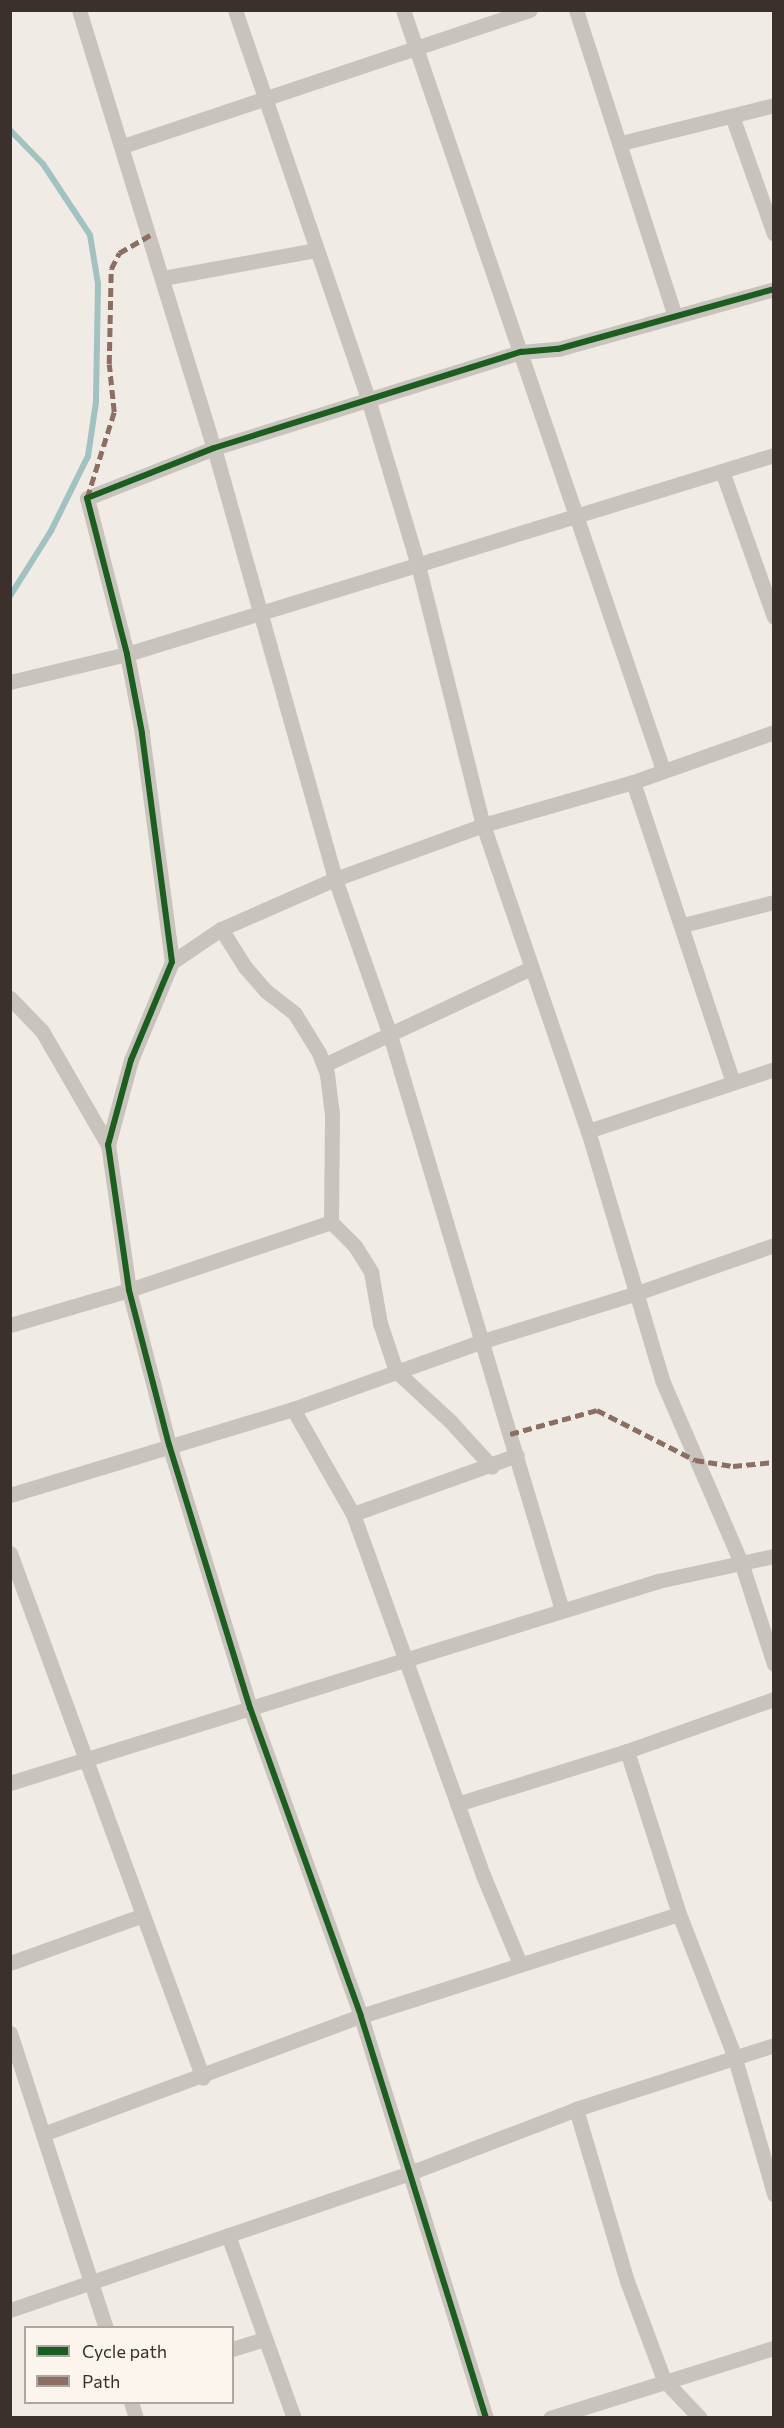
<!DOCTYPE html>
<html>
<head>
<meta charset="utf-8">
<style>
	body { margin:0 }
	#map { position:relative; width:784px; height:2428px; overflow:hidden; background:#f0ebe5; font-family:Commissioner,sans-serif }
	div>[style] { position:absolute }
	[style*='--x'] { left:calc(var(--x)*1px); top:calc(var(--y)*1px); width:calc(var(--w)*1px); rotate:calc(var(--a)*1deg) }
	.stream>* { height:6px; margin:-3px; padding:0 3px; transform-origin:3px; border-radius:3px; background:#a1c2c1 }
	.street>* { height:15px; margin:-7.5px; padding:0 7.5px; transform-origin:7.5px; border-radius:7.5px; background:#c9c3be }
	.quiet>* { height:4.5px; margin-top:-2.25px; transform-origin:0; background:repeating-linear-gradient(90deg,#8d6e63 0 9px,transparent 0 13.5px) }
	.cycleway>* { height:6px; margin:-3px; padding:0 3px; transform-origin:3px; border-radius:3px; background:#1b5e20 }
	span { translate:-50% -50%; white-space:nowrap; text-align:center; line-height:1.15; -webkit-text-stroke:6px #fbf5ee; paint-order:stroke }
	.frame { position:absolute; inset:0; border:12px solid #3b302b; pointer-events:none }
	.legend { position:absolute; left:24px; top:2326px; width:210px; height:78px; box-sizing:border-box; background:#fbf5ee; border:2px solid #aea6a0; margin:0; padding:8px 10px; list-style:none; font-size:18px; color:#3b302b }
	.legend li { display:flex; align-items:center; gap:12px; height:30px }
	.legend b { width:30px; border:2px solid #aea6a0 }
</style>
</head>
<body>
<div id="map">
	<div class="stream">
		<div style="--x:10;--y:130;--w:47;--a:45.9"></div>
		<div style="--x:43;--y:164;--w:85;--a:56.5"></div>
		<div style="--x:90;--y:235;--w:50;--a:80.7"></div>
		<div style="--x:98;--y:284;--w:118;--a:91"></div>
		<div style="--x:96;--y:402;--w:55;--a:98.4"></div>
		<div style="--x:88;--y:456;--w:84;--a:116.3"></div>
		<div style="--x:51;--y:531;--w:77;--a:122.2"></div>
	</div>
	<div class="street">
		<div style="--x:79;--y:10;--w:458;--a:72.9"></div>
		<div style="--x:214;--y:448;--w:448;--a:74.3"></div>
		<div style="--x:335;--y:879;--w:165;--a:70.6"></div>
		<div style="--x:390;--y:1035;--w:600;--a:73.35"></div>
		<div style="--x:235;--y:10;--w:414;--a:71.1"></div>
		<div style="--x:369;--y:402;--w:170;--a:73.3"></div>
		<div style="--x:418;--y:565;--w:268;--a:76"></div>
		<div style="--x:483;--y:825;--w:324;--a:71.1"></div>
		<div style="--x:588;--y:1131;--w:260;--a:73.4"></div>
		<div style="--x:662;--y:1380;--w:202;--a:66.6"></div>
		<div style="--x:742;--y:1565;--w:104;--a:72.1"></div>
		<div style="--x:403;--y:10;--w:803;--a:71.11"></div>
		<div style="--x:576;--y:10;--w:322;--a:72.1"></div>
		<div style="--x:732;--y:116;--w:125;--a:70.4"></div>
		<div style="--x:621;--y:143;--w:158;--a:-13.9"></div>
		<div style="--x:123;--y:146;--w:429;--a:-18.5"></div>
		<div style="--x:163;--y:278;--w:156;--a:-10.4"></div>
		<div style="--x:722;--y:471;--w:155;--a:70.4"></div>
		<div style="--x:10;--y:682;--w:120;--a:-13.5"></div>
		<div style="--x:127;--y:654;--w:677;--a:-17.1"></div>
		<div style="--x:633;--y:782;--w:314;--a:71.6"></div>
		<div style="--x:683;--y:925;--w:94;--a:-14.2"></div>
		<div style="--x:221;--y:929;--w:45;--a:57.7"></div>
		<div style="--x:245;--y:967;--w:32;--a:49"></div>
		<div style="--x:266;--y:991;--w:37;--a:38"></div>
		<div style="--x:295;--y:1014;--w:46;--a:58.4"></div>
		<div style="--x:319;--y:1053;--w:22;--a:69"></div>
		<div style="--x:327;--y:1074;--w:38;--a:83"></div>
		<div style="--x:332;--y:1112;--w:110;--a:90.5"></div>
		<div style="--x:331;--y:1222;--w:34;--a:45"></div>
		<div style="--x:355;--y:1246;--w:31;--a:58"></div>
		<div style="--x:371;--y:1272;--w:52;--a:80"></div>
		<div style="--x:380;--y:1323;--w:51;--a:71.6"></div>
		<div style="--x:396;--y:1371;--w:74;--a:42.8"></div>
		<div style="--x:450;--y:1421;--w:62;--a:47.6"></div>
		<div style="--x:172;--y:962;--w:59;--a:-34"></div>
		<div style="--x:221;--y:929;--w:124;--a:-23.7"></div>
		<div style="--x:335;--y:879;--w:158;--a:-20"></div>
		<div style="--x:483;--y:825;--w:156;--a:-16"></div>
		<div style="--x:633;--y:782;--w:150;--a:-19.5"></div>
		<div style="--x:10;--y:998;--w:46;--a:45.9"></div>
		<div style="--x:42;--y:1031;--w:132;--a:59.9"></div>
		<div style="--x:324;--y:1065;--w:229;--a:-25.1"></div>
		<div style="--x:588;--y:1131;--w:196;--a:-18.4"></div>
		<div style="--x:10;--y:1325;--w:124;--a:-16.4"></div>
		<div style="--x:129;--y:1290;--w:213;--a:-18.6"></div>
		<div style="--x:293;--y:1409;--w:121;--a:60.3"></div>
		<div style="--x:353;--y:1514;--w:384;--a:70.2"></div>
		<div style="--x:483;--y:1875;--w:96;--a:67.4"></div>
		<div style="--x:10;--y:1495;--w:296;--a:-16.9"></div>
		<div style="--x:293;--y:1409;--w:202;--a:-19.7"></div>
		<div style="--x:483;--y:1341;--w:161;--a:-17.3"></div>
		<div style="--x:637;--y:1293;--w:145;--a:-19.3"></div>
		<div style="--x:353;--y:1514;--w:174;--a:-19.8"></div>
		<div style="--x:10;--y:1553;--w:559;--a:69.82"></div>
		<div style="--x:627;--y:1751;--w:171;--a:72.3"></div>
		<div style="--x:679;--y:1914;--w:151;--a:68.7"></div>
		<div style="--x:734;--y:2055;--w:145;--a:73.9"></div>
		<div style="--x:10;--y:1783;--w:679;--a:-17.31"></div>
		<div style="--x:658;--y:1581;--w:119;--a:-12.2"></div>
		<div style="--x:457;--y:1804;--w:178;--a:-17.3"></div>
		<div style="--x:627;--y:1751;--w:156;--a:-19.5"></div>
		<div style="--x:10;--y:1963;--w:141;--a:-19.8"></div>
		<div style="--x:10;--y:2033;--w:310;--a:72"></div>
		<div style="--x:576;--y:2109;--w:179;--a:73.5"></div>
		<div style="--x:627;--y:2281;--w:106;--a:69.5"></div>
		<div style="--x:664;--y:2380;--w:52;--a:46.5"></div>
		<div style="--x:43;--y:2134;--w:339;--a:-20.4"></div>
		<div style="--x:361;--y:2016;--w:334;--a:-17.8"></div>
		<div style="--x:228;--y:2235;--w:195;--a:70.2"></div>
		<div style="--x:10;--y:2310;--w:420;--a:-18.9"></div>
		<div style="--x:407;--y:2174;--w:181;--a:-21"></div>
		<div style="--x:576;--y:2109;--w:208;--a:-17.9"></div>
		<div style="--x:232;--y:2349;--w:34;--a:-17"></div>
		<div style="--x:131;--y:2402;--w:17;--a:73"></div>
		<div style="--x:486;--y:2418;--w:421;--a:-107.3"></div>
		<div style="--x:361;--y:2016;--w:327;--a:-109.8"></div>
		<div style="--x:250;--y:1708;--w:275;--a:-107.1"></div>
		<div style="--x:169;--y:1445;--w:160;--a:-104.5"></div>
		<div style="--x:129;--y:1290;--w:147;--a:-98.2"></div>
		<div style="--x:108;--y:1145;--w:88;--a:-74.9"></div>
		<div style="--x:131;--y:1060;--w:106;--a:-67.3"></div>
		<div style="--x:172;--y:962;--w:231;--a:-97.5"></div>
		<div style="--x:142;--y:733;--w:80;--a:-100.8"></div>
		<div style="--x:127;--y:654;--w:161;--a:-104.4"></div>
		<div style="--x:87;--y:498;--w:136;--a:-21.5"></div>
		<div style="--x:214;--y:448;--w:322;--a:-17.4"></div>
		<div style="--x:521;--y:352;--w:37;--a:-5"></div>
		<div style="--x:558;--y:349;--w:224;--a:-15.5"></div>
		<div style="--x:550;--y:2418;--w:235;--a:-17.4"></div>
	</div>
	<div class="quiet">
		<div style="--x:87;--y:498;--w:90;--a:-72.6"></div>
		<div style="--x:114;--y:412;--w:48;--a:-95.9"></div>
		<div style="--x:109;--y:364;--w:95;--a:-88.8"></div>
		<div style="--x:111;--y:269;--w:18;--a:-63"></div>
		<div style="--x:119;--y:253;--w:36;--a:-30"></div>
		<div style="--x:510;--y:1434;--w:90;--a:-15.4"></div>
		<div style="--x:597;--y:1410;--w:110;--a:27"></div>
		<div style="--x:695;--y:1460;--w:38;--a:9"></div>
		<div style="--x:733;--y:1466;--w:41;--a:-5.6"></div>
	</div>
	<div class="cycleway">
		<div style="--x:486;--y:2418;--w:421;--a:-107.3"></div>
		<div style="--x:361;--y:2016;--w:327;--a:-109.8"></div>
		<div style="--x:250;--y:1708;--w:275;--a:-107.1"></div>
		<div style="--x:169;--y:1445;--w:160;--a:-104.5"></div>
		<div style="--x:129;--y:1290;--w:147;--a:-98.2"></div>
		<div style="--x:108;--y:1145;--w:88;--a:-74.9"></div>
		<div style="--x:131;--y:1060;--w:106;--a:-67.3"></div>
		<div style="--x:172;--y:962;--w:231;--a:-97.5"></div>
		<div style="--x:142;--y:733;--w:80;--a:-100.8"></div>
		<div style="--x:127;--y:654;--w:161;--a:-104.4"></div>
		<div style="--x:87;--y:498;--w:136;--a:-21.5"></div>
		<div style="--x:214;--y:448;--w:322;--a:-17.4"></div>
		<div style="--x:521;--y:352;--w:37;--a:-5"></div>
		<div style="--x:558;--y:349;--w:224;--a:-15.5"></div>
	</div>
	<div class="frame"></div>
	<ul class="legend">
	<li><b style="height:8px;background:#1b5e20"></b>Cycle path</li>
	<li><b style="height:8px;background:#8d6e63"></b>Path</li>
	</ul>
</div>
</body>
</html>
